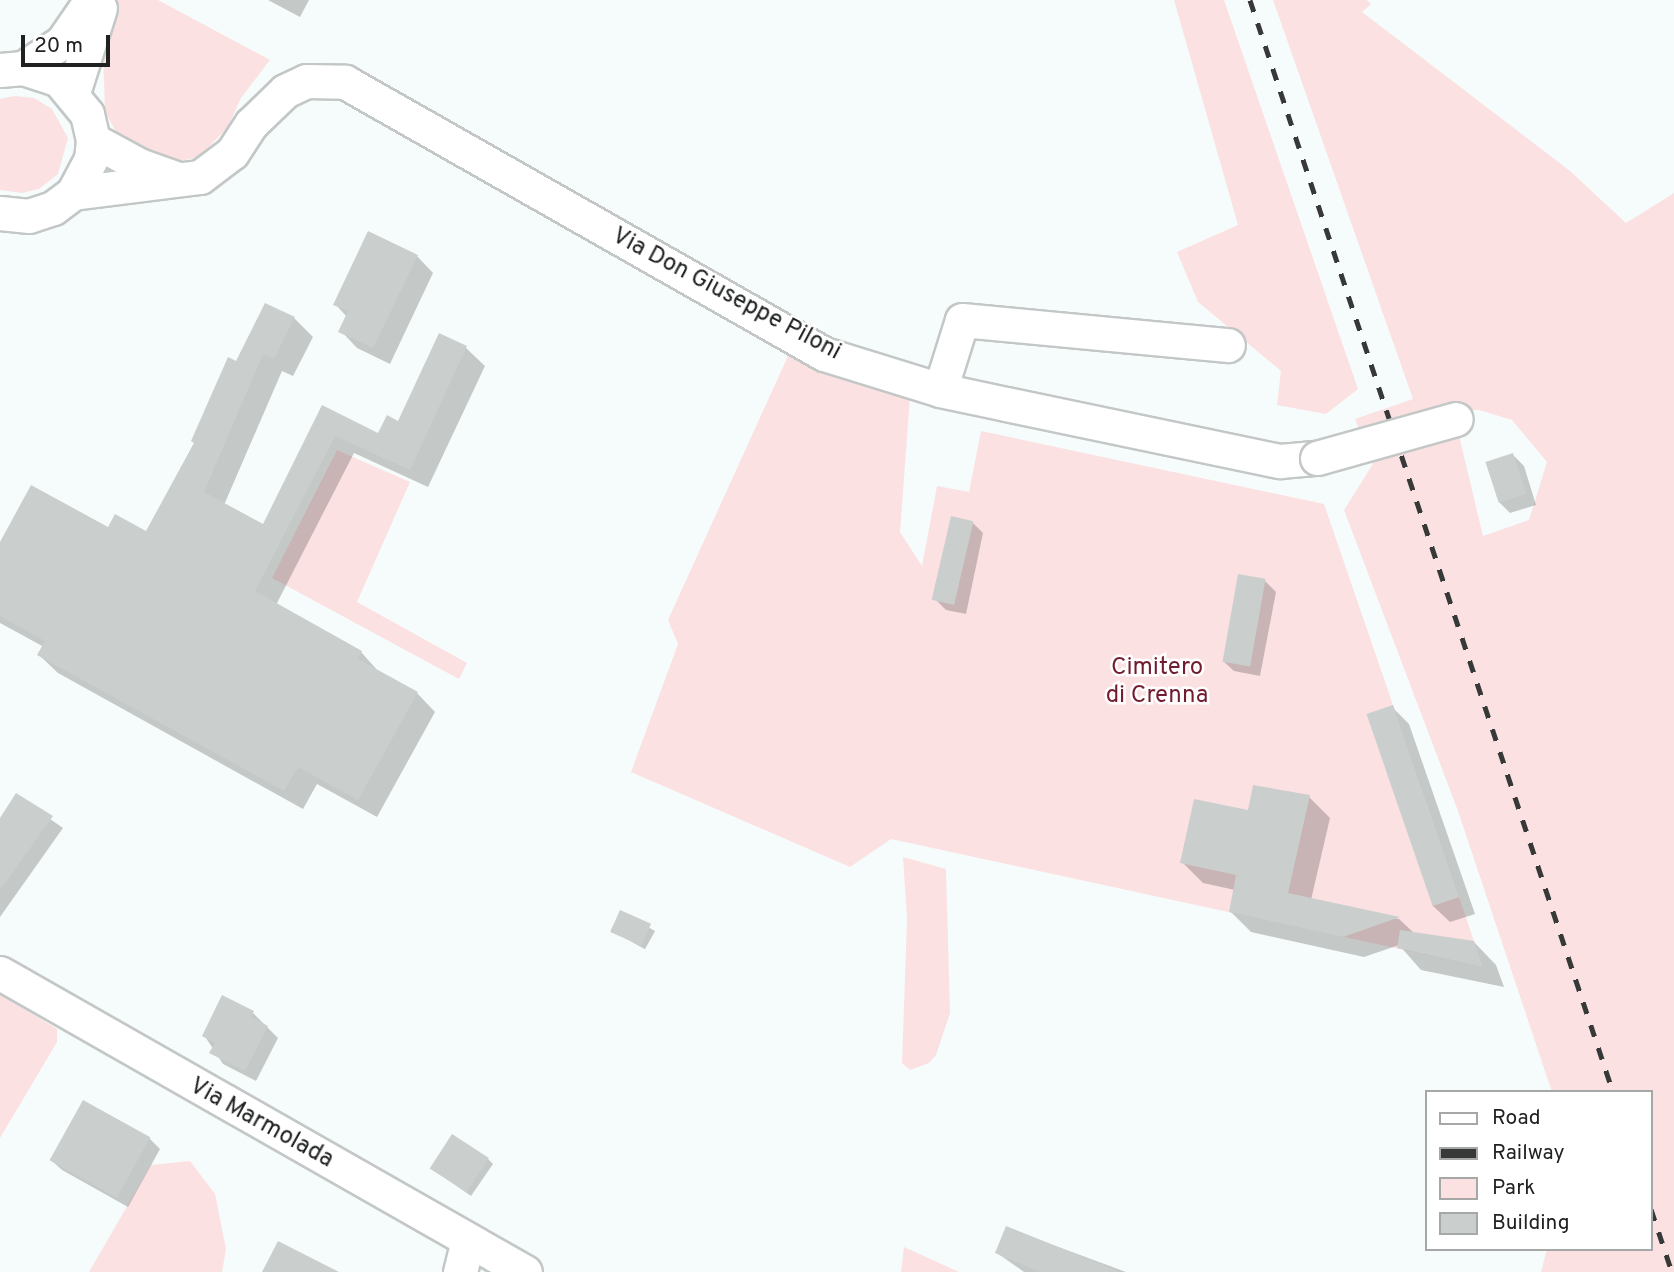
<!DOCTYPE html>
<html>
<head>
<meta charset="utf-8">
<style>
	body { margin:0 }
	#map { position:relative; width:1674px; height:1272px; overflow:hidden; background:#f6fcfb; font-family:Overpass,sans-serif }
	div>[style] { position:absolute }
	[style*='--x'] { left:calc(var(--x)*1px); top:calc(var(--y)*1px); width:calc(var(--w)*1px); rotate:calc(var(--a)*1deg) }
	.green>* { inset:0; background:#fce1e3 }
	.shadow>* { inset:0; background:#0003; transform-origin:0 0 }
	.building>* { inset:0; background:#cacfce; transform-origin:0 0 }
	.roads { filter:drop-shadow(2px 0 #c3c8c7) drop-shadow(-2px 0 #c3c8c7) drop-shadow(0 2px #c3c8c7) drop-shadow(0 -2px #c3c8c7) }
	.minor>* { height:33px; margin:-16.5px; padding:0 16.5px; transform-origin:16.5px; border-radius:16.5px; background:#fff }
	.rail>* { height:5px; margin-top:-2.5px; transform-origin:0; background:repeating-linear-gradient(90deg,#373939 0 12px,transparent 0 24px) }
	.bridges { filter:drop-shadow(2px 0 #c3c8c7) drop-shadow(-2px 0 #c3c8c7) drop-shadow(0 2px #c3c8c7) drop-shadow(0 -2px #c3c8c7) }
	.minor-bridge>* { height:33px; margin:-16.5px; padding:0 16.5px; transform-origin:16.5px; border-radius:16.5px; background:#fff }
	span { translate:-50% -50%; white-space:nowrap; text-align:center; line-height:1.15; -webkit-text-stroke:5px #fff; paint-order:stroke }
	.street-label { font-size:24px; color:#202222 }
	.park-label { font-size:24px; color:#711c2f }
	.legend { position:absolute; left:1425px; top:1090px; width:228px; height:161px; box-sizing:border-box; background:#fff; border:2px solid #a6a7a7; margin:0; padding:9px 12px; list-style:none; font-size:21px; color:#202222 }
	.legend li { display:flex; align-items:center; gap:14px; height:35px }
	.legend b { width:35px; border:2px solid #a6a7a7 }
	.scale { position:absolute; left:21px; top:35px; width:89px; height:32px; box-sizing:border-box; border:4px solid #202222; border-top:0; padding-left:9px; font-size:21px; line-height:24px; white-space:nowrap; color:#202222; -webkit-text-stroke:5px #fff; paint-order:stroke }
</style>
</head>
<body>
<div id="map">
	<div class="green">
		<div style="clip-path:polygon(118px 0,158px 0,270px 60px,241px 98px,228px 127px,199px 157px,167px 164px,120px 139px,105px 112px,103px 51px)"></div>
		<div style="clip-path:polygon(1174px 0,1224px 0,1358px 389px,1326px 414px,1277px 405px,1281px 371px,1198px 302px,1177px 252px,1238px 225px)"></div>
		<div style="clip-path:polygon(evenodd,1273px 0,1367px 0,1371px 4px,1362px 12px,1570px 171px,1626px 223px,1674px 193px,1674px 1272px,1541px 1272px,1547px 1249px,1651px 1249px,1651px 1092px,1552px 1092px,1458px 811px,1344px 510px,1373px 464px,1355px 419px,1413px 399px,1273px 0,1453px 410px,1479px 410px,1512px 420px,1547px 462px,1529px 520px,1483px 536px,1453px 410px)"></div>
		<div style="clip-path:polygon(14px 96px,34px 98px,52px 109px,68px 138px,58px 174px,39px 189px,22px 193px,0 190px,0 99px)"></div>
		<div style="clip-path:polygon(788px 356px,910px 397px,900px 532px,922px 566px,937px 486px,969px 492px,981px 431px,1324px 504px,1483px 967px,891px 839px,850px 867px,631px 772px,678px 644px,668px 620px)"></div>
		<div style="clip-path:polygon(337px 450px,410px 482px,357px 602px,467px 663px,459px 679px,272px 578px)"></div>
		<div style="clip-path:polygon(903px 857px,946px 869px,950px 1013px,936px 1055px,929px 1063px,910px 1070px,902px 1063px,907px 919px)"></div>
		<div style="clip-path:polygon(0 994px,57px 1029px,57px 1042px,0 1138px)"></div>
		<div style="clip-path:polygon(190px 1161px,215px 1194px,226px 1249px,222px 1272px,89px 1272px,151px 1165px)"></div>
		<div style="clip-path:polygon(904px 1247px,959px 1272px,901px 1272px)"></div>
	</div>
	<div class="shadow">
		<div style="clip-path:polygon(268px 0,309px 0,300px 17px)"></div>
		<div style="clip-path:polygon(417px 256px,433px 273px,390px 364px,357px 348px,341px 331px,347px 317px,335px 304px)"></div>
		<div style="clip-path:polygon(294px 318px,313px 337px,293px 376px,282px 371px,224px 505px,264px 526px,323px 407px,379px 436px,399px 424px,440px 336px,466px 348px,485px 366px,428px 487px,354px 453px,276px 605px,361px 652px,379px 672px,417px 693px,435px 712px,377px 817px,317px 784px,303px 809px,58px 673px,39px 655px,44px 647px,0 623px,0 545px,109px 530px,146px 533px,237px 363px)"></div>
		<div style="clip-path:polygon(1513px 455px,1524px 466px,1536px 505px,1510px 513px,1499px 502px)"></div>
		<div style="clip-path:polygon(972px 522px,983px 533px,966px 614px,946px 610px,935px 599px)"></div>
		<div style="clip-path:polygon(1265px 581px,1276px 592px,1260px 676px,1234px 671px,1223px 661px)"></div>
		<div style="clip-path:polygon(1392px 707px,1409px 724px,1475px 914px,1450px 922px,1433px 906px)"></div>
		<div style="clip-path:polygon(16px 795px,63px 828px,0 917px,0 820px)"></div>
		<div style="clip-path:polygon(1309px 797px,1330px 818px,1311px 900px,1399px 919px,1414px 933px,1474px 942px,1496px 965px,1504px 987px,1421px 970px,1399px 945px,1364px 957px,1251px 932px,1231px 912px,1235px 890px,1203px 883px,1182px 862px,1250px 812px)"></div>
		<div style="left:621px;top:912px;width:39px;height:21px;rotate:29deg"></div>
		<div style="clip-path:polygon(253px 1013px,278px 1038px,256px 1081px,223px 1064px,204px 1035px)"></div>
		<div style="clip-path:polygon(149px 1138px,160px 1149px,128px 1207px,62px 1170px,51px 1160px)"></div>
		<div style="clip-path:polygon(488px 1159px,493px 1164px,471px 1196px,431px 1168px)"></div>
		<div style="clip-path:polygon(1007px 1228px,1126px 1272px,1024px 1272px,997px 1253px)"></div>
	</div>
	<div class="building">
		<div style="clip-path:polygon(368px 231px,418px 255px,373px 348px,338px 332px,348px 311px,333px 305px)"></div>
		<div style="clip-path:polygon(265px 303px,295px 317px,274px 359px,263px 354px,204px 492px,263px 524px,322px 405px,378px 433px,387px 415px,398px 421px,439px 333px,467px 346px,410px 470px,335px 436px,255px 591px,362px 651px,358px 659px,418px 692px,358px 800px,298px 767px,284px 791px,37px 655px,45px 641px,0 616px,0 542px,31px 485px,108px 527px,115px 514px,146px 531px,194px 443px,191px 441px,228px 357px,236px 361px)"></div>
		<div style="left:1513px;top:453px;width:43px;height:29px;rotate:72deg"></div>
		<div style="left:951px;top:516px;width:23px;height:86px;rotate:13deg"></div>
		<div style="left:1238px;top:574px;width:28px;height:89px;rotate:10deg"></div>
		<div style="left:1393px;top:705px;width:203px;height:28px;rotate:71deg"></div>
		<div style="clip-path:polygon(1253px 785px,1310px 795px,1288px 893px,1400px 917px,1343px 937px,1229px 912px,1236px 875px,1180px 863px,1194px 799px,1248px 810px)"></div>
		<div style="clip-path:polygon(16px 793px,53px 816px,0 890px,0 818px)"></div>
		<div style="left:620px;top:910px;width:34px;height:24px;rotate:24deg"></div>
		<div style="clip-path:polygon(1400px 930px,1474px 941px,1483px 967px,1397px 948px)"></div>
		<div style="clip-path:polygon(222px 995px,254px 1011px,251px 1017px,268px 1026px,245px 1071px,209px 1053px,215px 1043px,202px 1036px)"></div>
		<div style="left:83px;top:1100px;width:77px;height:69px;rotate:29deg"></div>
		<div style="left:452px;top:1134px;width:44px;height:41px;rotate:33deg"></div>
		<div style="clip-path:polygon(1006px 1226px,1118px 1271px,1118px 1272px,1040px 1272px,995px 1253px)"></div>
		<div style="clip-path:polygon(278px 1241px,339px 1272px,262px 1272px)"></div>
	</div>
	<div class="roads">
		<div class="minor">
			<div style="--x:23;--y:68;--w:47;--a:-33.7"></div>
			<div style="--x:62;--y:42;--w:51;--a:-55.4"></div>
			<div style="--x:0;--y:70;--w:23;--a:-5"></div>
			<div style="--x:23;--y:68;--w:38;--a:18"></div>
			<div style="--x:59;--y:80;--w:44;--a:50.5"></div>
			<div style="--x:87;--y:114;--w:27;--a:77"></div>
			<div style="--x:93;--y:140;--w:19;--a:96"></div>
			<div style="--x:91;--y:159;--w:38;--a:118"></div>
			<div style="--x:73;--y:193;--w:25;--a:143"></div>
			<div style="--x:53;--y:208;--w:25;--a:162"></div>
			<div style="--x:29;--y:216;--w:29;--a:-174"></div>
			<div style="--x:73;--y:93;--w:89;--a:-72.4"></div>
			<div style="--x:93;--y:140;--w:52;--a:28.5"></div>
			<div style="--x:139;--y:165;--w:41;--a:19.7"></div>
			<div style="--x:73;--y:193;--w:128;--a:-7.2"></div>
			<div style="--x:200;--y:177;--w:40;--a:-37"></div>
			<div style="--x:232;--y:153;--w:35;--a:-57"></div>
			<div style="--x:251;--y:124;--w:47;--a:-44.1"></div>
			<div style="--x:285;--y:91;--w:23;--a:-25"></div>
			<div style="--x:306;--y:81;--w:39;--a:1"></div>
			<div style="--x:345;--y:82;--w:551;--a:29.59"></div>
			<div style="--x:824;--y:354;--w:121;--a:17.2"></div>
			<div style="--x:940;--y:390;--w:67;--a:12"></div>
			<div style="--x:1006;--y:404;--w:280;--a:11.8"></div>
			<div style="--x:1280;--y:461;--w:37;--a:-5"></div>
			<div style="--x:940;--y:390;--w:73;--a:-72.6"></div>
			<div style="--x:962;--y:320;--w:267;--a:5.4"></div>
			<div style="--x:0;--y:973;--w:604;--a:29.66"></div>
			<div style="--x:460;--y:1272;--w:33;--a:-76"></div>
		</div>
	</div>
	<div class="rail">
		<div style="--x:1250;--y:0;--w:1151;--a:71.61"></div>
		<div style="--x:1651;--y:1209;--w:66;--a:71.6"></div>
	</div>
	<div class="bridges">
		<div class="minor-bridge">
			<div style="--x:1317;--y:458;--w:144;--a:-15.7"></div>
		</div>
	</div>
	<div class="street-label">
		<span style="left:726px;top:295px;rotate:28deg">Via Don Giuseppe Piloni</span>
		<span style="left:261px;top:1124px;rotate:29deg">Via Marmolada</span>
	</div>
	<div class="park-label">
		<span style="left:1157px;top:683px">Cimitero<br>di Crenna</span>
	</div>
	<ul class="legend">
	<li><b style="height:9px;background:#fff"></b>Road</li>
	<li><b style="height:9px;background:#373939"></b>Railway</li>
	<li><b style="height:19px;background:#fce1e3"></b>Park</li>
	<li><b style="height:19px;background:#cacfce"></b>Building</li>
	</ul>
	<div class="scale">20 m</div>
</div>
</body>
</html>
